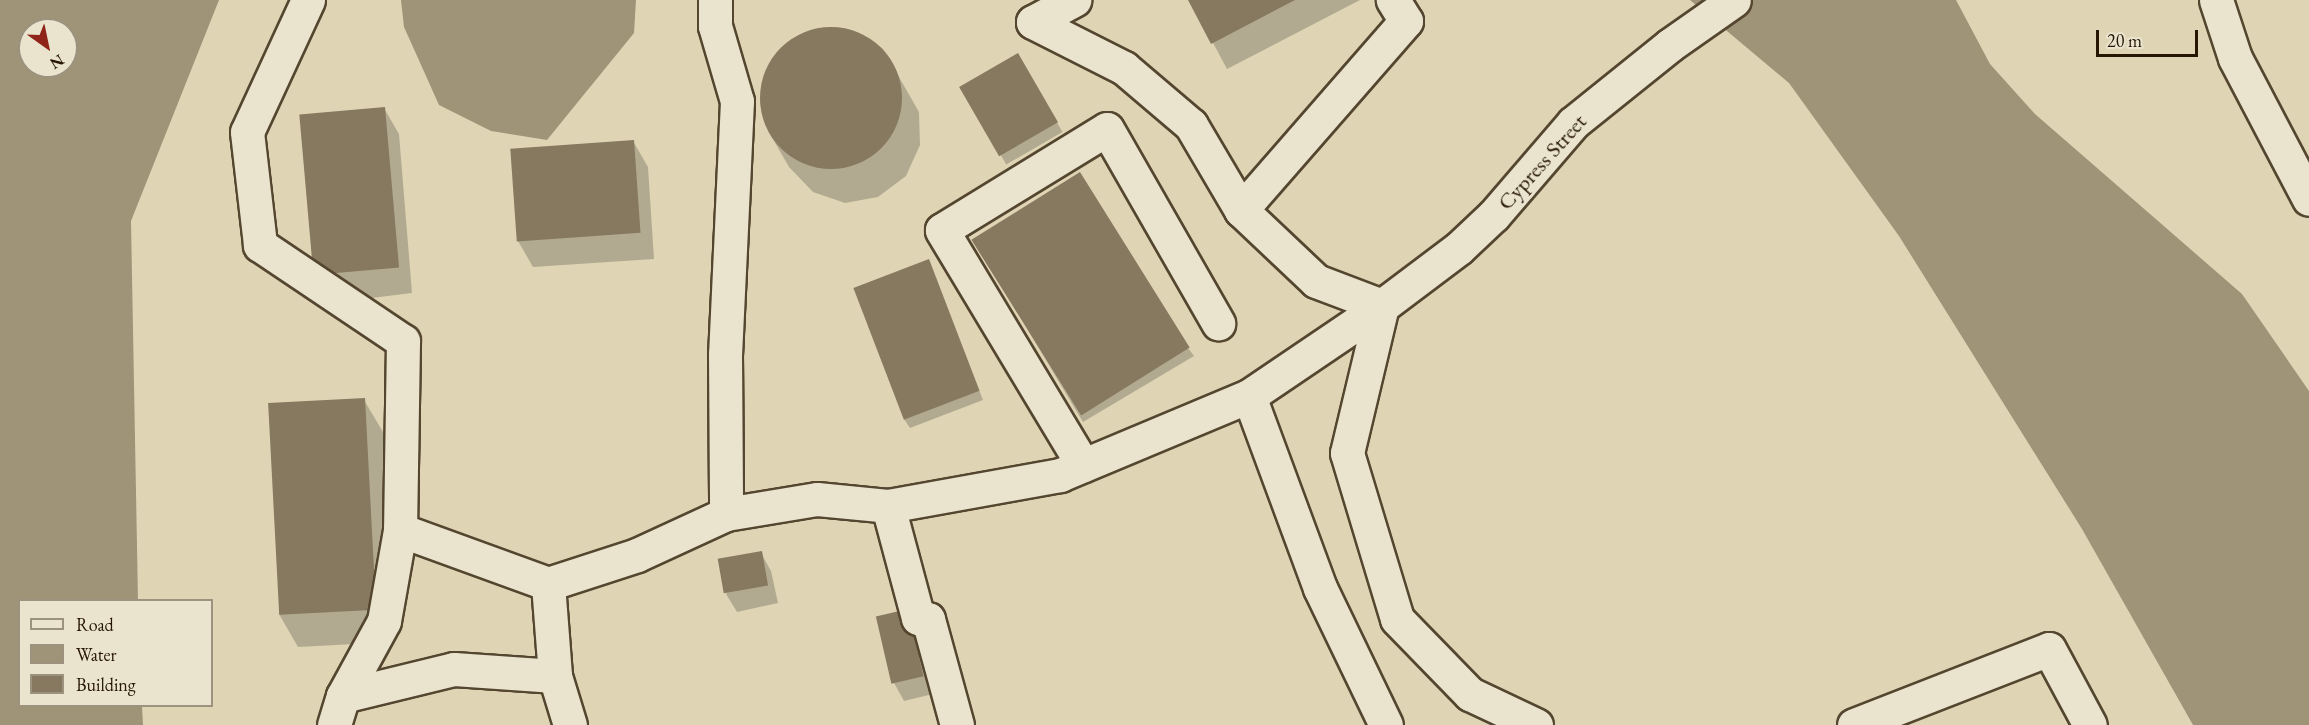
<!DOCTYPE html>
<html>
<head>
<meta charset="utf-8">
<style>
	body { margin:0 }
	#map { position:relative; width:2309px; height:725px; overflow:hidden; background:#dfd5b5; font-family:"EB Garamond",serif }
	div>[style] { position:absolute }
	[style*='--x'] { left:calc(var(--x)*1px); top:calc(var(--y)*1px); width:calc(var(--w)*1px); rotate:calc(var(--a)*1deg) }
	.water>* { inset:0; background:#a09478 }
	.shadow>* { inset:0; background:#0003; transform-origin:0 0 }
	.building>* { inset:0; background:#86795f; transform-origin:0 0 }
	.round { border-radius:50% }
	.roads { filter:drop-shadow(2px 0 #54462f) drop-shadow(-2px 0 #54462f) drop-shadow(0 2px #54462f) drop-shadow(0 -2px #54462f) }
	.minor>* { height:33px; margin:-16.5px; padding:0 16.5px; transform-origin:16.5px; border-radius:16.5px; background:#eae4cf }
	span { translate:-50% -50%; white-space:nowrap; text-align:center; line-height:1.15; -webkit-text-stroke:4.5px #eae4cf; paint-order:stroke }
	.street-label { font-size:22px; color:#261602 }
	.legend { position:absolute; left:18px; top:599px; width:195px; height:108px; box-sizing:border-box; background:#eae4cf; border:2px solid #9c927d; margin:0; padding:8px 10px; list-style:none; font-size:18px; color:#261602 }
	.legend li { display:flex; align-items:center; gap:12px; height:30px }
	.legend b { width:30px; border:2px solid #9c927d }
	.north { position:absolute; left:18px; top:18px; width:60px; height:60px; box-sizing:border-box; background:#eae4cf; border:2px solid #9c927d; border-radius:50%; rotate:147deg; font-size:16px; font-weight:700; line-height:24px; text-align:center; color:#261602 }
	.north::after { content:''; display:block; margin:auto; width:21px; height:27px; background:#8f2418; clip-path:polygon(50% 0,100% 100%,50% 72%,0 100%) }
	.scale { position:absolute; left:2096px; top:30px; width:102px; height:27px; box-sizing:border-box; border:3px solid #261602; border-top:0; padding-left:8px; font-size:18px; line-height:21px; white-space:nowrap; color:#261602; -webkit-text-stroke:4px #eae4cf; paint-order:stroke }
</style>
</head>
<body>
<div id="map">
	<div class="water">
		<div style="clip-path:polygon(evenodd,0 0,219px 0,131px 221px,138px 600px,20px 600px,20px 706px,142px 706px,143px 725px,0 725px,0 0,30px 30px,66px 30px,66px 66px,30px 66px,30px 30px)"></div>
		<div style="clip-path:polygon(401px 0,636px 0,634px 33px,547px 140px,491px 131px,439px 105px,404px 27px)"></div>
		<div style="clip-path:polygon(1690px 0,1956px 0,1990px 64px,2035px 114px,2242px 294px,2309px 391px,2309px 725px,2193px 725px,2082px 529px,1899px 236px,1789px 83px)"></div>
	</div>
	<div class="shadow">
		<div style="clip-path:polygon(1190px 0,1360px 0,1227px 69px)"></div>
		<div style="clip-path:polygon(820px 28px,854px 31px,883px 49px,919px 112px,920px 145px,906px 176px,878px 197px,845px 203px,813px 192px,789px 167px,770px 134px,760px 102px,767px 68px,788px 42px)"></div>
		<div style="left:1018px;top:55px;width:89px;height:65px;rotate:60deg"></div>
		<div style="clip-path:polygon(384px 108px,399px 134px,412px 293px,331px 303px,316px 277px)"></div>
		<div style="clip-path:polygon(633px 141px,648px 167px,654px 259px,533px 267px,518px 241px)"></div>
		<div style="clip-path:polygon(975px 242px,1188px 348px,1194px 356px,1083px 422px)"></div>
		<div style="clip-path:polygon(928px 261px,983px 400px,910px 428px,904px 419px)"></div>
		<div style="clip-path:polygon(364px 400px,383px 432px,393px 642px,298px 647px,279px 614px)"></div>
		<div style="clip-path:polygon(761px 553px,771px 571px,778px 603px,737px 612px,726px 594px)"></div>
		<div style="clip-path:polygon(877px 618px,918px 629px,933px 694px,904px 701px,894px 683px)"></div>
	</div>
	<div class="building">
		<div style="clip-path:polygon(1188px 0,1295px 0,1211px 44px)"></div>
		<div class="round" style="left:760px;top:27px;width:142px;height:142px"></div>
		<div style="left:1018px;top:53px;width:80px;height:68px;rotate:60deg"></div>
		<div style="left:385px;top:107px;width:161px;height:86px;rotate:85deg"></div>
		<div style="left:634px;top:140px;width:93px;height:124px;rotate:86deg"></div>
		<div style="left:1080px;top:172px;width:207px;height:128px;rotate:58deg"></div>
		<div style="left:929px;top:259px;width:141px;height:81px;rotate:69deg"></div>
		<div style="left:365px;top:398px;width:212px;height:97px;rotate:87deg"></div>
		<div style="left:762px;top:551px;width:35px;height:45px;rotate:80deg"></div>
		<div style="left:908px;top:609px;width:69px;height:33px;rotate:77deg"></div>
	</div>
	<div class="roads">
		<div class="minor">
			<div style="--x:308;--y:0;--w:145;--a:114.8"></div>
			<div style="--x:247;--y:132;--w:114;--a:83.4"></div>
			<div style="--x:260;--y:245;--w:172;--a:33.9"></div>
			<div style="--x:403;--y:341;--w:189;--a:90.9"></div>
			<div style="--x:715;--y:0;--w:26;--a:90"></div>
			<div style="--x:715;--y:26;--w:78;--a:73.7"></div>
			<div style="--x:737;--y:101;--w:253;--a:92.7"></div>
			<div style="--x:725;--y:354;--w:160;--a:89.6"></div>
			<div style="--x:2216;--y:0;--w:61;--a:71.9"></div>
			<div style="--x:2235;--y:58;--w:159;--a:62.3"></div>
			<div style="--x:1033;--y:22;--w:102;--a:26.8"></div>
			<div style="--x:1124;--y:68;--w:88;--a:40.4"></div>
			<div style="--x:1191;--y:125;--w:99;--a:59.5"></div>
			<div style="--x:1241;--y:210;--w:103;--a:43.4"></div>
			<div style="--x:1316;--y:281;--w:71;--a:20.7"></div>
			<div style="--x:1033;--y:22;--w:47;--a:-28.2"></div>
			<div style="--x:1241;--y:210;--w:251;--a:-48.9"></div>
			<div style="--x:1406;--y:21;--w:25;--a:-122"></div>
			<div style="--x:1382;--y:306;--w:151;--a:103.4"></div>
			<div style="--x:1347;--y:453;--w:173;--a:73.2"></div>
			<div style="--x:1397;--y:619;--w:105;--a:45.8"></div>
			<div style="--x:1470;--y:694;--w:73;--a:25.2"></div>
			<div style="--x:1249;--y:396;--w:205;--a:69.7"></div>
			<div style="--x:1320;--y:588;--w:152;--a:64.3"></div>
			<div style="--x:1083;--y:465;--w:274;--a:-121"></div>
			<div style="--x:942;--y:230;--w:193;--a:-31.5"></div>
			<div style="--x:1107;--y:129;--w:224;--a:60.2"></div>
			<div style="--x:888;--y:506;--w:116;--a:75"></div>
			<div style="--x:918;--y:618;--w:10;--a:6"></div>
			<div style="--x:928;--y:619;--w:110;--a:74.7"></div>
			<div style="--x:548;--y:584;--w:92;--a:85.6"></div>
			<div style="--x:343;--y:696;--w:114;--a:-13.7"></div>
			<div style="--x:454;--y:669;--w:101;--a:4"></div>
			<div style="--x:555;--y:676;--w:51;--a:73"></div>
			<div style="--x:334;--y:725;--w:30;--a:-73"></div>
			<div style="--x:343;--y:696;--w:85;--a:-61.3"></div>
			<div style="--x:384;--y:621;--w:92;--a:-80"></div>
			<div style="--x:400;--y:530;--w:158;--a:20"></div>
			<div style="--x:548;--y:584;--w:94;--a:-18"></div>
			<div style="--x:637;--y:555;--w:98;--a:-24.7"></div>
			<div style="--x:726;--y:514;--w:92;--a:-9.4"></div>
			<div style="--x:817;--y:499;--w:71;--a:5.6"></div>
			<div style="--x:888;--y:506;--w:175;--a:-10.2"></div>
			<div style="--x:1060;--y:475;--w:205;--a:-22.7"></div>
			<div style="--x:1249;--y:396;--w:161;--a:-34.1"></div>
			<div style="--x:1382;--y:306;--w:96;--a:-37"></div>
			<div style="--x:1459;--y:248;--w:48;--a:-43.3"></div>
			<div style="--x:1494;--y:215;--w:121;--a:-49.3"></div>
			<div style="--x:1573;--y:123;--w:124;--a:-38.8"></div>
			<div style="--x:1670;--y:45;--w:78;--a:-35.1"></div>
			<div style="--x:1854;--y:725;--w:209;--a:-21.3"></div>
			<div style="--x:2049;--y:649;--w:86;--a:61.7"></div>
		</div>
	</div>
	<div class="street-label">
		<span style="left:1542px;top:162px;rotate:-48deg">Cypress Street</span>
	</div>
	<ul class="legend">
	<li><b style="height:8px;background:#eae4cf"></b>Road</li>
	<li><b style="height:16px;background:#a09478"></b>Water</li>
	<li><b style="height:16px;background:#86795f"></b>Building</li>
	</ul>
	<div class="north">N</div>
	<div class="scale">20 m</div>
</div>
</body>
</html>
